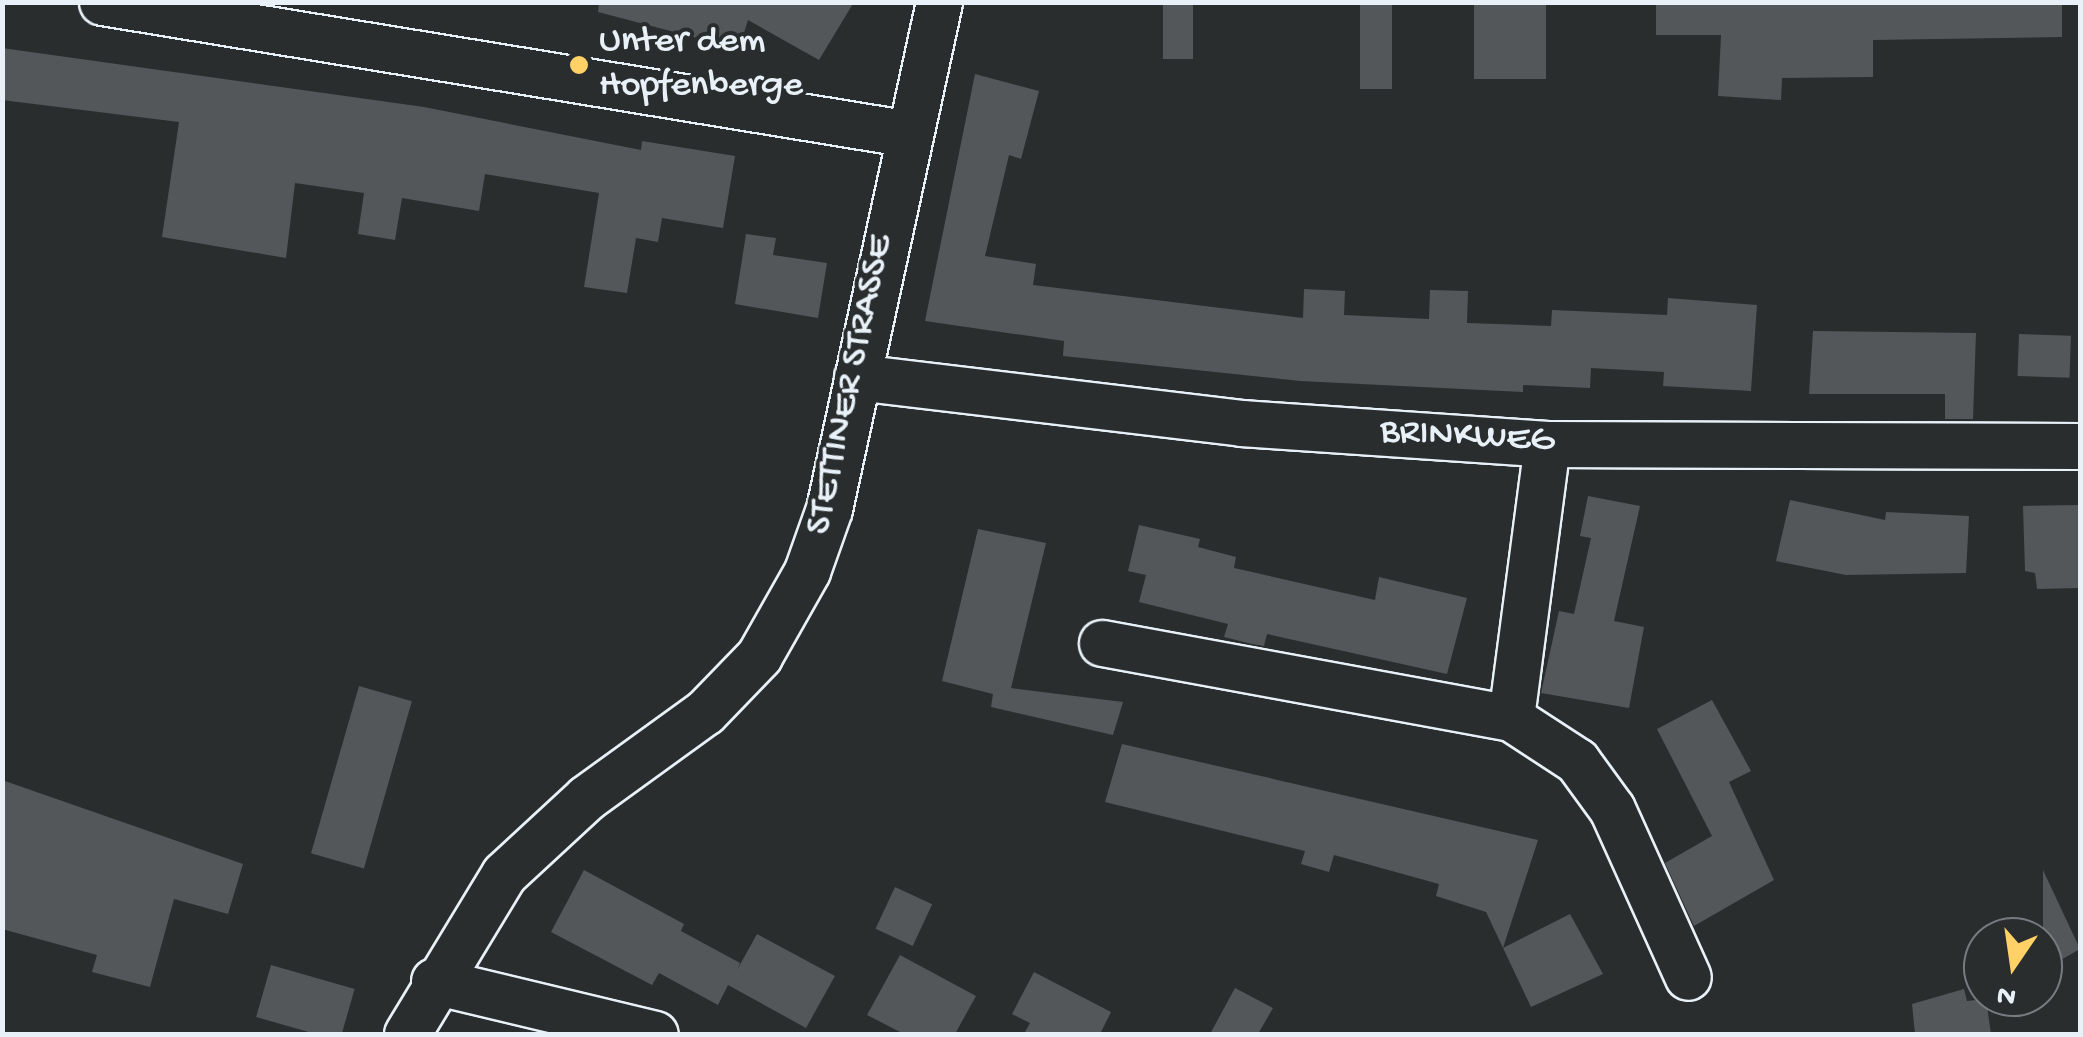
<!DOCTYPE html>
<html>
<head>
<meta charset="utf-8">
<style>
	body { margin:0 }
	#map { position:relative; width:2083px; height:1037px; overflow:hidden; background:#2a2d2e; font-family:"Gochi Hand",sans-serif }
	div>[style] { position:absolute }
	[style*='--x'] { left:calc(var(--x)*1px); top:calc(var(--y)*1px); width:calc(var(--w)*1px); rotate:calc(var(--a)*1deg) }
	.building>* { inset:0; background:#535759; transform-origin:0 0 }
	.roads { filter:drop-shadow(2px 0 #e8f1f8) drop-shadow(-2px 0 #e8f1f8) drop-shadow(0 2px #e8f1f8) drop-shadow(0 -2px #e8f1f8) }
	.minor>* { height:45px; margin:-22.5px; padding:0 22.5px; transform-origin:22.5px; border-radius:22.5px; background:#2a2d2e }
	.dots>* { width:28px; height:28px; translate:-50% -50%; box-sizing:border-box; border:5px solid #2a2d2e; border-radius:50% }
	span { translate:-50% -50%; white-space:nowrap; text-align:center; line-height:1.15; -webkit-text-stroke:8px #2a2d2e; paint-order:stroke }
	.poi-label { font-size:38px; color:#e8f1f8 }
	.left { translate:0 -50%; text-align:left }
	.street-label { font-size:38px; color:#e8f1f8 }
	.frame { position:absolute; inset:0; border:5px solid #e8f1f8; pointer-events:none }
	.north { position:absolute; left:1963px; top:917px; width:100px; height:100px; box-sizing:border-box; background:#2a2d2e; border:2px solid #767b7f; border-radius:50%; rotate:193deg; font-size:28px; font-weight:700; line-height:40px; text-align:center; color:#e8f1f8 }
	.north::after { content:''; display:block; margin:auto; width:35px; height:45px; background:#ffd166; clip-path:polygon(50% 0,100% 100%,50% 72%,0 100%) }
</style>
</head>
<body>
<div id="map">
	<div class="building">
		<div style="clip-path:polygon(599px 2px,854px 2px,819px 60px,748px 20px,739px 49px,598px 12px)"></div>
		<div style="left:1163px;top:2px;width:30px;height:57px"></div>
		<div style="left:1360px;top:2px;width:32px;height:87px"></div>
		<div style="left:1474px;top:2px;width:72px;height:77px"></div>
		<div style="clip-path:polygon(1656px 2px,2062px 2px,2062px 37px,1873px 40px,1873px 77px,1782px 78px,1781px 100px,1718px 96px,1721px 35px,1656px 35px)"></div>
		<div style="clip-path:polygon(2px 48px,424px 107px,641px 150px,642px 141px,735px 156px,723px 228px,662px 218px,658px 242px,636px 238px,627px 293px,584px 287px,599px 193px,485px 174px,479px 211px,402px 198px,395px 240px,358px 234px,364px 193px,295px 183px,286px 258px,162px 237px,179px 122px,2px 100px)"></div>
		<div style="clip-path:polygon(975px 74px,1039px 91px,1021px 159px,1009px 155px,985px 256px,1036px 264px,1033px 285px,1303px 318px,1304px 289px,1345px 291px,1344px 315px,1429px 319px,1430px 290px,1468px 291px,1467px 323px,1551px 326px,1552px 310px,1667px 315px,1668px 298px,1757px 305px,1751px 391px,1663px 386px,1664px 372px,1591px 368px,1590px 388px,1523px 385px,1523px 392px,1300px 381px,1063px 356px,1064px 341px,925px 321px)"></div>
		<div style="clip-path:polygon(746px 234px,776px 238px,773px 255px,827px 263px,818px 318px,735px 304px)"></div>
		<div style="clip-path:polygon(1813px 331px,1976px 333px,1973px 419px,1945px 419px,1945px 394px,1809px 394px)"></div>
		<div style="left:2019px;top:334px;width:52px;height:42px;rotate:2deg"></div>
		<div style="clip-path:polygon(1588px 496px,1640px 506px,1614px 621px,1644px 627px,1629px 708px,1541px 693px,1559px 611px,1574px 614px,1591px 538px,1580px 536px)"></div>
		<div style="clip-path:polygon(1790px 500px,1885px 520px,1886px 512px,1969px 516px,1966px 573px,1846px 575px,1776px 561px)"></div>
		<div style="clip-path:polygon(2080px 505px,2080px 588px,2037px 589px,2035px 573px,2025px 571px,2023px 506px)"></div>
		<div style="clip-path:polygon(1139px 525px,1200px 539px,1198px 547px,1236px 557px,1234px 568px,1375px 600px,1379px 577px,1467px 598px,1447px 674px,1267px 634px,1264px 646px,1252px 644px,1224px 637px,1228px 624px,1139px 602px,1146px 575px,1128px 571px)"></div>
		<div style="clip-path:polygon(978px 529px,1046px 543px,1011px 688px,1123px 702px,1113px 735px,991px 707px,993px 694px,942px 681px)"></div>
		<div style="left:359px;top:686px;width:55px;height:174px;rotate:16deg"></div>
		<div style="clip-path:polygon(1712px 700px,1751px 771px,1729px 782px,1774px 880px,1694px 926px,1665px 863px,1712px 836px,1657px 729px)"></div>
		<div style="clip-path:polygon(1122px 744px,1538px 840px,1503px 948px,1570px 914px,1603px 974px,1531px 1007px,1486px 912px,1436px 896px,1439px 884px,1334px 855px,1329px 872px,1301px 864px,1305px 851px,1105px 802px)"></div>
		<div style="clip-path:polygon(2px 780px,243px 864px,228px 914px,174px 899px,150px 987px,92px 972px,97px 955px,2px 929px)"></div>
		<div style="clip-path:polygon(584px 870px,684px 924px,681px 931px,740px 963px,737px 970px,757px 934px,835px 976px,806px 1028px,728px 985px,718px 1005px,659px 973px,652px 985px,551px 932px)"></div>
		<div style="clip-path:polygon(2043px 870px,2080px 949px,2043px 970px)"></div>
		<div style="left:895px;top:887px;width:41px;height:46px;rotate:25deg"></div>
		<div style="clip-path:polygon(900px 955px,976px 996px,955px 1034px,904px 1034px,867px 1015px)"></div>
		<div style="left:271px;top:965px;width:87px;height:54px;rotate:16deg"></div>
		<div style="clip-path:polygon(1034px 972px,1111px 1012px,1100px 1034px,1024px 1034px,1030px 1023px,1012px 1014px)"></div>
		<div style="clip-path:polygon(1235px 988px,1273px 1008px,1258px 1034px,1210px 1034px)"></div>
		<div style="clip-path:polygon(1964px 989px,1967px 1001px,1986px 999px,1991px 1034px,1915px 1034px,1912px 1004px)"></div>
	</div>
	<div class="roads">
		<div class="minor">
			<div style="--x:102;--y:2;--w:813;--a:9.28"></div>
			<div style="--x:857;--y:377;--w:387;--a:6.8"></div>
			<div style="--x:1241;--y:423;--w:307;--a:3.9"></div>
			<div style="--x:1547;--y:444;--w:533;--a:0.21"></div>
			<div style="--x:1547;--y:444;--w:276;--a:97.5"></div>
			<div style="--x:1511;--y:718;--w:79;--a:33.1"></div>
			<div style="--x:1577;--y:761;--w:59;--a:53.9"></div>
			<div style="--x:1612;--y:809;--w:184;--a:65.7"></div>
			<div style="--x:1102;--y:643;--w:416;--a:10.4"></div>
			<div style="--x:434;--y:981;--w:227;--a:13.5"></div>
			<div style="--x:407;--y:1034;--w:187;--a:-58.8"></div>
			<div style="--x:504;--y:874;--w:112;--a:-42.8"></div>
			<div style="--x:586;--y:798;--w:147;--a:-35.9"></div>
			<div style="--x:705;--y:712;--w:78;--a:-46"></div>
			<div style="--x:759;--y:656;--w:98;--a:-60.5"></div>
			<div style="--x:807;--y:571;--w:66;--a:-70.5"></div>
			<div style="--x:829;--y:509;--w:519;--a:-77.76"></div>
		</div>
	</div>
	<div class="dots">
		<div style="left:579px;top:65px;background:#ffd166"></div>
	</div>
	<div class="poi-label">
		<span class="left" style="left:599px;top:65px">Unter dem<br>Hopfenberge</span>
	</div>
	<div class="street-label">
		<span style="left:851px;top:385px;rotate:-78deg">STETTINER STRASSE</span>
		<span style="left:1467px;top:438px;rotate:3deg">BRINKWEG</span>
	</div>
	<div class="frame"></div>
	<div class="north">N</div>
</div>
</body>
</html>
